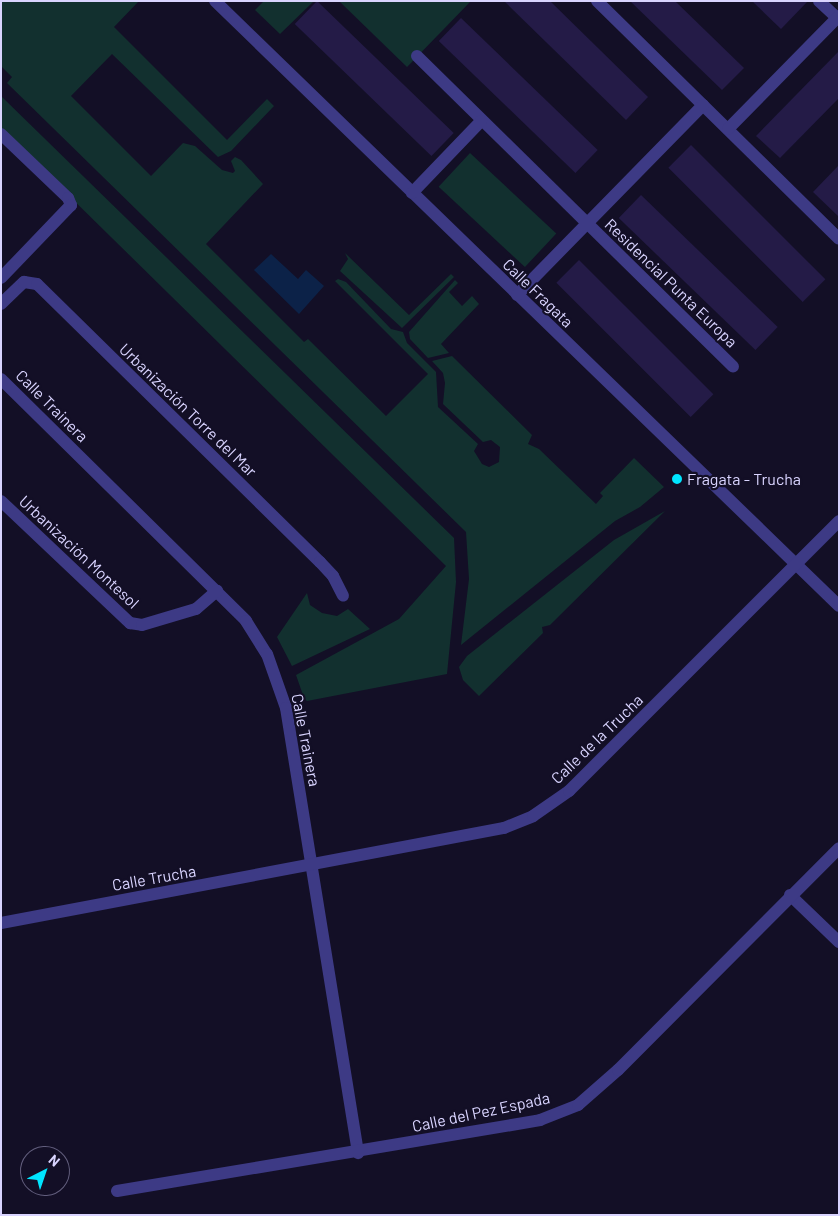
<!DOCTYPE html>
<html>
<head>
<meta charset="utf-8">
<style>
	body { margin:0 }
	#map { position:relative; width:840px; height:1216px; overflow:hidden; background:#130f26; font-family:Barlow,sans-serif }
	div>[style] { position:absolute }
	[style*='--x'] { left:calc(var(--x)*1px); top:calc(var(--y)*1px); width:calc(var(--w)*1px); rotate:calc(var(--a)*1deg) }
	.green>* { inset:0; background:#12302f; transform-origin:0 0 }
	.water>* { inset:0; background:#0c2248 }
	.building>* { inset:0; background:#241b47; transform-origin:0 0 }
	.minor>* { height:12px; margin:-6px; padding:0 6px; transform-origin:6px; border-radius:6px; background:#3d3a85 }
	.dots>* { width:14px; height:14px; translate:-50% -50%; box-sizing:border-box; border:2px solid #130f26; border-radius:50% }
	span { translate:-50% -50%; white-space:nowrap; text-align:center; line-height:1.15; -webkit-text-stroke:4.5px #130f26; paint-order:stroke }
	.street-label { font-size:16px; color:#d9d4ff }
	.poi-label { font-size:16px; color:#d9d4ff }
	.left { translate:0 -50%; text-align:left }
	.frame { position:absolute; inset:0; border:2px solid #d9d4ff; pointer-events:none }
	.north { position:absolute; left:20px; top:1146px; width:50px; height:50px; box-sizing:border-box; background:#130f26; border:1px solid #625e7d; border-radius:50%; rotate:41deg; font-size:14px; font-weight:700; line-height:20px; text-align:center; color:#d9d4ff }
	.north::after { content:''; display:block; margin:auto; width:18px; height:22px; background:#00e5ff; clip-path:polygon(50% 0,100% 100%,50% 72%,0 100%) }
</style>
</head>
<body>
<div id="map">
	<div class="green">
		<div style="clip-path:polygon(1px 1px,139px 1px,114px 27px,227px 140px,267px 99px,274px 106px,231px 151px,218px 157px,112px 54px,71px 96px,151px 176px,183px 143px,195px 146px,222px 170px,233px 173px,235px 171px,231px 161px,235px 157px,241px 160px,263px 184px,206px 244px,304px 342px,308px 339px,386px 416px,428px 374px,335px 281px,338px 279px,346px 282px,391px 329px,403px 332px,407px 343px,436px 372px,438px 407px,478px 444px,474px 451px,482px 464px,489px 467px,499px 462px,500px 447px,491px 440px,483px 442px,443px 404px,445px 383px,443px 373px,432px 361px,452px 356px,532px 435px,528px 444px,539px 449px,596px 504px,603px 496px,600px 493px,634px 458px,664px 487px,640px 507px,615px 521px,461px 645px,469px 579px,466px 532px,7px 83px,12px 77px,1px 66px)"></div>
		<div style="clip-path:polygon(264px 1px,314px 1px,280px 34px,255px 10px)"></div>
		<div style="clip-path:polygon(339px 1px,471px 1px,407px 67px)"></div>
		<div style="clip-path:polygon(1px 96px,454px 538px,456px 582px,447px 674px,307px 701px,304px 698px,296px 675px,399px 619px,446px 566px,1px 129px)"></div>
		<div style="left:470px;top:153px;width:118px;height:46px;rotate:43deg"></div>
		<div style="clip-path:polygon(345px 253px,409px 315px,451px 274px,454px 277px,402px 328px,340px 271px,348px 259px)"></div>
		<div style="clip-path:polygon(455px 280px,458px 283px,449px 292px,462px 306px,472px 296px,479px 304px,441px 344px,449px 353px,428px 358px,410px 339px,409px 332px)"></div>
		<div style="clip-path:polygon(665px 511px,550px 625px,542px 627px,543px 633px,479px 696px,463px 680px,459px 667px,467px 656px,614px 540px)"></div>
		<div style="clip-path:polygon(307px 593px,310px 605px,322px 613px,337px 616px,348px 609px,370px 629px,292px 666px,277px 637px)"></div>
	</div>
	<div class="water">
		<div style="clip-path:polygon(271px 254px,298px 279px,306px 270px,324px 286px,299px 314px,254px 270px)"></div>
	</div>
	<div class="building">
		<div style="left:317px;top:1px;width:190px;height:32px;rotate:44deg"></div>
		<div style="clip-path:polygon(504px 1px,550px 1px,648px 97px,626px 120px)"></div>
		<div style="clip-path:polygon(630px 1px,675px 1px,744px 68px,722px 90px)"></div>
		<div style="clip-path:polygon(752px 1px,808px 1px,781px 29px)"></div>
		<div style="left:461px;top:18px;width:190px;height:32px;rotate:44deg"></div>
		<div style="clip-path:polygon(839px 51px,839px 98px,780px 158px,756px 136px)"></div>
		<div style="left:691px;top:145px;width:190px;height:32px;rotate:45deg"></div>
		<div style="clip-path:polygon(839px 165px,839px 217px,813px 192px)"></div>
		<div style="left:641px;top:195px;width:190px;height:32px;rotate:44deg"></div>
		<div style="left:579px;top:260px;width:190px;height:32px;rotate:45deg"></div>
	</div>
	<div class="minor">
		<div style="--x:215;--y:1;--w:869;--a:44.11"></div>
		<div style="--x:597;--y:1;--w:339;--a:44.5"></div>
		<div style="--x:819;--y:1;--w:25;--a:43"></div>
		<div style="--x:417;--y:56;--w:443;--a:44.5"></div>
		<div style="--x:728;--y:129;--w:158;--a:-45.5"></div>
		<div style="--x:1;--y:134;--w:93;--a:43.7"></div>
		<div style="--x:68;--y:198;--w:8;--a:67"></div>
		<div style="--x:71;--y:205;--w:101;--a:133.8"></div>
		<div style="--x:412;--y:193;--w:100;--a:-46.2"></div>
		<div style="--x:517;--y:295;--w:266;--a:-45.6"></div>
		<div style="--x:1;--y:304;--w:32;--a:-44"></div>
		<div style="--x:24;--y:282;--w:13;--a:9"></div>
		<div style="--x:37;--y:284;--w:397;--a:44.5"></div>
		<div style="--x:320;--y:562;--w:19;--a:47"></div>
		<div style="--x:333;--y:576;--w:22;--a:63"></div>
		<div style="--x:1;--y:379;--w:344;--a:44.6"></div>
		<div style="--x:246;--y:621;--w:39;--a:58"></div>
		<div style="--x:267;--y:654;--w:57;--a:70.6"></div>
		<div style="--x:286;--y:708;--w:451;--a:80.8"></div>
		<div style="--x:1;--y:501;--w:178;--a:43.4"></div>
		<div style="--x:130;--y:623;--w:12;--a:9"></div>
		<div style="--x:142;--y:625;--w:56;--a:-16.5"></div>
		<div style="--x:196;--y:609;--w:28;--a:-41"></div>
		<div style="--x:790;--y:895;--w:68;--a:43.8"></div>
		<div style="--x:1;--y:923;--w:512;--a:-10.7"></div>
		<div style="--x:504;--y:828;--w:31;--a:-22"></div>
		<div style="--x:533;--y:816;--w:44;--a:-34.8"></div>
		<div style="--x:569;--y:791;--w:382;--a:-45"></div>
		<div style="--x:117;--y:1191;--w:429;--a:-9.5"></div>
		<div style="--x:540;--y:1120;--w:41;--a:-21.5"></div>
		<div style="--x:578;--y:1105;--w:53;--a:-41.2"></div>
		<div style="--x:618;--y:1070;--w:313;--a:-45.1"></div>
	</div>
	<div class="dots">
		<div style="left:677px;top:479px;background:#00e5ff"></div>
	</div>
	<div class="street-label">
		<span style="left:671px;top:283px;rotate:44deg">Residencial Punta Europa</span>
		<span style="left:538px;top:293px;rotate:44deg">Calle Fragata</span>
		<span style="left:52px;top:406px;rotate:45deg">Calle Trainera</span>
		<span style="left:188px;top:410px;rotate:44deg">Urbanización Torre del Mar</span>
		<span style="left:79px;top:552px;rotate:43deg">Urbanización Montesol</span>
		<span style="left:597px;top:739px;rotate:-44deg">Calle de la Trucha</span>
		<span style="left:306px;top:740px;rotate:79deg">Calle Trainera</span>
		<span style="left:154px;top:878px;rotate:-10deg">Calle Trucha</span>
		<span style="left:481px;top:1112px;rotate:-12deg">Calle del Pez Espada</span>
	</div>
	<div class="poi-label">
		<span class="left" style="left:687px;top:479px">Fragata - Trucha</span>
	</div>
	<div class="frame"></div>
	<div class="north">N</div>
</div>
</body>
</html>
